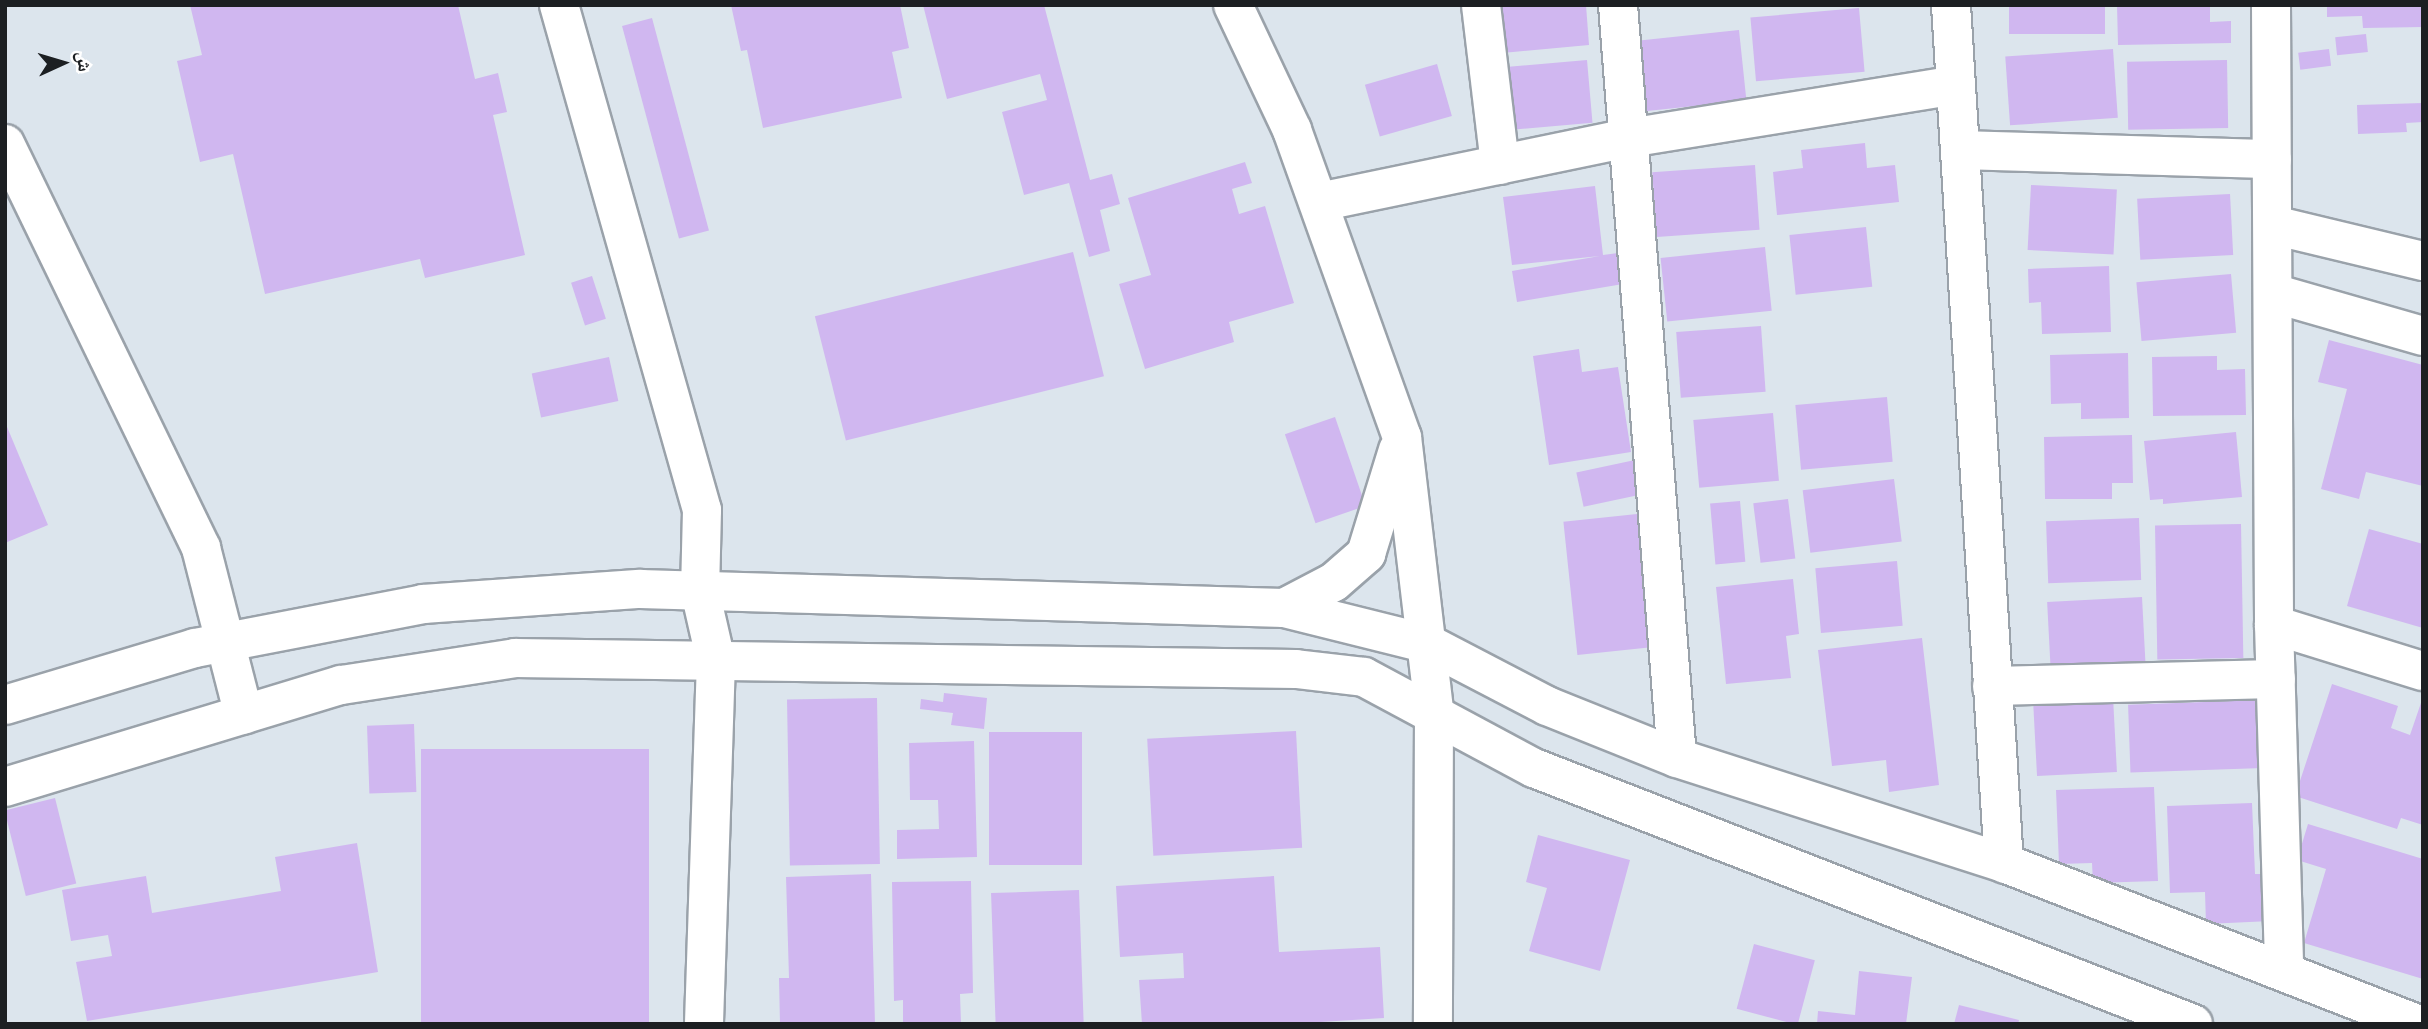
<!DOCTYPE html>
<html>
<head>
<meta charset="utf-8">
<style>
	body { margin:0 }
	#map { position:relative; width:2428px; height:1029px; overflow:hidden; background:#dce5ed; font-family:Montserrat,"Noto Naskh Arabic",sans-serif }
	div>[style] { position:absolute }
	[style*='--x'] { left:calc(var(--x)*1px); top:calc(var(--y)*1px); width:calc(var(--w)*1px); rotate:calc(var(--a)*1deg) }
	.building>* { inset:0; background:#d0b7f0; transform-origin:0 0 }
	.roads { filter:drop-shadow(2px 0 #9aa2aa) drop-shadow(-2px 0 #9aa2aa) drop-shadow(0 2px #9aa2aa) drop-shadow(0 -2px #9aa2aa) }
	.minor>* { height:38px; margin:-19px; padding:0 19px; transform-origin:19px; border-radius:19px; background:#fff }
	span { translate:-50% -50%; white-space:nowrap; text-align:center; line-height:1.15; -webkit-text-stroke:7px #fff; paint-order:stroke }
	.frame { position:absolute; inset:0; border:7px solid #1c1f22; pointer-events:none }
	.north { position:absolute; left:28px; top:28px; width:70px; height:70px; -webkit-text-stroke:5px #fff; paint-order:stroke; rotate:86deg; font-size:19px; font-weight:700; line-height:28px; text-align:center; color:#1c1f22 }
	.north::after { content:''; display:block; margin:auto; width:24px; height:32px; background:#1c1f22; clip-path:polygon(50% 0,100% 100%,50% 72%,0 100%) }
</style>
</head>
<body>
<div id="map">
	<div class="building">
		<div style="clip-path:polygon(190px 5px,458px 5px,475px 79px,498px 73px,507px 112px,493px 115px,525px 255px,425px 278px,420px 259px,265px 294px,233px 154px,200px 162px,177px 61px,202px 55px)"></div>
		<div style="clip-path:polygon(731px 5px,900px 5px,909px 48px,892px 52px,902px 98px,763px 128px,747px 50px,741px 51px)"></div>
		<div style="clip-path:polygon(923px 5px,1044px 5px,1090px 180px,1112px 174px,1120px 204px,1100px 210px,1110px 251px,1089px 257px,1069px 183px,1024px 195px,1002px 112px,1047px 100px,1040px 74px,947px 99px)"></div>
		<div style="clip-path:polygon(1488px 5px,1586px 5px,1589px 45px,1492px 54px)"></div>
		<div style="left:2009px;top:5px;width:96px;height:29px"></div>
		<div style="clip-path:polygon(2117px 5px,2210px 5px,2210px 22px,2231px 21px,2231px 43px,2118px 45px)"></div>
		<div style="clip-path:polygon(2327px 5px,2423px 5px,2423px 27px,2363px 28px,2362px 16px,2327px 17px)"></div>
		<div style="left:1859px;top:8px;width:64px;height:109px;rotate:85deg"></div>
		<div style="left:652px;top:18px;width:220px;height:31px;rotate:75deg"></div>
		<div style="left:1739px;top:30px;width:71px;height:107px;rotate:84deg"></div>
		<div style="left:2366px;top:34px;width:18px;height:31px;rotate:84deg"></div>
		<div style="left:2113px;top:49px;width:69px;height:108px;rotate:86deg"></div>
		<div style="left:2329px;top:49px;width:17px;height:31px;rotate:83deg"></div>
		<div style="left:1587px;top:60px;width:63px;height:87px;rotate:85deg"></div>
		<div style="left:2227px;top:60px;width:68px;height:100px;rotate:89deg"></div>
		<div style="left:1437px;top:64px;width:54px;height:75px;rotate:74deg"></div>
		<div style="clip-path:polygon(2423px 103px,2423px 122px,2406px 123px,2407px 132px,2358px 134px,2357px 105px)"></div>
		<div style="clip-path:polygon(1865px 143px,1867px 168px,1895px 165px,1899px 202px,1777px 215px,1773px 172px,1803px 168px,1801px 150px)"></div>
		<div style="clip-path:polygon(1245px 162px,1252px 183px,1232px 189px,1239px 214px,1265px 206px,1294px 303px,1229px 322px,1234px 342px,1145px 369px,1119px 284px,1151px 275px,1128px 198px)"></div>
		<div style="left:1755px;top:165px;width:65px;height:103px;rotate:86deg"></div>
		<div style="left:2031px;top:185px;width:86px;height:65px;rotate:3deg"></div>
		<div style="clip-path:polygon(1595px 186px,1603px 255px,1618px 253px,1623px 284px,1517px 302px,1512px 271px,1600px 256px,1512px 265px,1503px 197px)"></div>
		<div style="left:2230px;top:194px;width:61px;height:93px;rotate:87deg"></div>
		<div style="left:1866px;top:227px;width:60px;height:77px;rotate:84deg"></div>
		<div style="left:1765px;top:247px;width:64px;height:105px;rotate:84deg"></div>
		<div style="left:1073px;top:252px;width:128px;height:266px;rotate:76deg"></div>
		<div style="clip-path:polygon(2109px 266px,2111px 332px,2042px 334px,2041px 302px,2029px 303px,2028px 269px)"></div>
		<div style="left:2231px;top:274px;width:59px;height:95px;rotate:85deg"></div>
		<div style="left:592px;top:276px;width:45px;height:22px;rotate:72deg"></div>
		<div style="left:1761px;top:326px;width:66px;height:85px;rotate:86deg"></div>
		<div style="clip-path:polygon(2329px 340px,2423px 365px,2423px 486px,2366px 472px,2359px 499px,2321px 489px,2347px 389px,2318px 382px)"></div>
		<div style="clip-path:polygon(1579px 349px,1582px 372px,1618px 367px,1631px 452px,1549px 465px,1533px 356px)"></div>
		<div style="clip-path:polygon(2128px 353px,2129px 418px,2081px 419px,2081px 403px,2051px 404px,2050px 355px)"></div>
		<div style="clip-path:polygon(2217px 356px,2217px 370px,2245px 369px,2246px 415px,2153px 416px,2152px 357px)"></div>
		<div style="left:609px;top:357px;width:45px;height:79px;rotate:78deg"></div>
		<div style="left:1887px;top:397px;width:65px;height:92px;rotate:85deg"></div>
		<div style="left:1773px;top:413px;width:68px;height:80px;rotate:85deg"></div>
		<div style="left:1335px;top:417px;width:94px;height:53px;rotate:71deg"></div>
		<div style="clip-path:polygon(5px 422px,48px 525px,5px 543px)"></div>
		<div style="clip-path:polygon(2236px 432px,2242px 497px,2163px 504px,2163px 499px,2150px 500px,2144px 441px)"></div>
		<div style="clip-path:polygon(2132px 435px,2133px 483px,2112px 483px,2112px 499px,2045px 499px,2044px 437px)"></div>
		<div style="left:1635px;top:460px;width:35px;height:60px;rotate:78deg"></div>
		<div style="left:1894px;top:479px;width:63px;height:92px;rotate:83deg"></div>
		<div style="left:1788px;top:499px;width:60px;height:35px;rotate:83deg"></div>
		<div style="left:1740px;top:501px;width:61px;height:30px;rotate:85deg"></div>
		<div style="left:1637px;top:514px;width:134px;height:74px;rotate:84deg"></div>
		<div style="left:2139px;top:518px;width:62px;height:93px;rotate:88deg"></div>
		<div style="left:2241px;top:524px;width:134px;height:86px;rotate:89deg"></div>
		<div style="clip-path:polygon(2369px 529px,2423px 544px,2423px 628px,2347px 606px)"></div>
		<div style="left:1897px;top:561px;width:65px;height:82px;rotate:85deg"></div>
		<div style="clip-path:polygon(1793px 579px,1799px 634px,1786px 636px,1791px 678px,1726px 684px,1716px 587px)"></div>
		<div style="left:2142px;top:597px;width:66px;height:95px;rotate:87deg"></div>
		<div style="clip-path:polygon(1922px 638px,1939px 785px,1889px 792px,1886px 760px,1832px 766px,1818px 650px)"></div>
		<div style="clip-path:polygon(2332px 684px,2398px 706px,2391px 728px,2410px 735px,2423px 697px,2423px 825px,2401px 818px,2397px 829px,2295px 796px)"></div>
		<div style="clip-path:polygon(944px 693px,987px 698px,984px 729px,951px 725px,953px 713px,920px 709px,921px 699px,943px 702px)"></div>
		<div style="left:2113px;top:697px;width:75px;height:80px;rotate:87deg"></div>
		<div style="left:877px;top:698px;width:166px;height:90px;rotate:89deg"></div>
		<div style="left:2261px;top:700px;width:68px;height:133px;rotate:88deg"></div>
		<div style="left:414px;top:724px;width:68px;height:47px;rotate:88deg"></div>
		<div style="left:1296px;top:731px;width:117px;height:149px;rotate:87deg"></div>
		<div style="left:989px;top:732px;width:93px;height:133px"></div>
		<div style="clip-path:polygon(974px 741px,977px 857px,897px 859px,897px 830px,939px 829px,938px 800px,910px 800px,909px 743px)"></div>
		<div style="left:649px;top:749px;width:275px;height:228px;rotate:90deg"></div>
		<div style="clip-path:polygon(2154px 787px,2158px 881px,2093px 883px,2092px 863px,2059px 864px,2056px 790px)"></div>
		<div style="left:55px;top:798px;width:88px;height:52px;rotate:76deg"></div>
		<div style="clip-path:polygon(2252px 803px,2255px 874px,2269px 874px,2271px 921px,2206px 924px,2205px 892px,2170px 893px,2167px 806px)"></div>
		<div style="clip-path:polygon(2308px 824px,2423px 859px,2423px 979px,2304px 943px,2326px 869px,2297px 860px)"></div>
		<div style="clip-path:polygon(1538px 835px,1630px 860px,1600px 971px,1529px 951px,1547px 888px,1526px 882px)"></div>
		<div style="clip-path:polygon(357px 843px,378px 972px,87px 1021px,76px 962px,112px 956px,108px 935px,71px 941px,62px 890px,146px 876px,152px 913px,281px 891px,275px 857px)"></div>
		<div style="clip-path:polygon(871px 874px,875px 1024px,780px 1024px,779px 978px,789px 978px,786px 877px)"></div>
		<div style="clip-path:polygon(1274px 876px,1279px 952px,1380px 947px,1384px 1018px,1289px 1024px,1142px 1024px,1139px 980px,1184px 978px,1183px 953px,1120px 957px,1116px 886px)"></div>
		<div style="clip-path:polygon(971px 881px,973px 993px,960px 994px,961px 1024px,903px 1024px,903px 1000px,894px 1001px,892px 882px)"></div>
		<div style="left:1079px;top:890px;width:134px;height:88px;rotate:88deg"></div>
		<div style="left:1754px;top:944px;width:63px;height:67px;rotate:15deg"></div>
		<div style="clip-path:polygon(1859px 971px,1912px 977px,1906px 1024px,1817px 1024px,1818px 1011px,1855px 1015px)"></div>
		<div style="clip-path:polygon(1959px 1005px,2019px 1020px,2018px 1024px,1954px 1024px)"></div>
	</div>
	<div class="roads">
		<div class="minor">
			<div style="--x:559;--y:5;--w:525;--a:74.19"></div>
			<div style="--x:702;--y:510;--w:81;--a:91.4"></div>
			<div style="--x:700;--y:591;--w:72;--a:77.1"></div>
			<div style="--x:716;--y:661;--w:363;--a:91.9"></div>
			<div style="--x:1233;--y:5;--w:138;--a:64.7"></div>
			<div style="--x:1292;--y:130;--w:326;--a:70.3"></div>
			<div style="--x:1402;--y:437;--w:276;--a:83.3"></div>
			<div style="--x:1434;--y:711;--w:313;--a:90.2"></div>
			<div style="--x:1481;--y:5;--w:161;--a:83.2"></div>
			<div style="--x:1618;--y:5;--w:755;--a:85.52"></div>
			<div style="--x:1951;--y:5;--w:860;--a:86.47"></div>
			<div style="--x:2271;--y:5;--w:620;--a:89.72"></div>
			<div style="--x:2274;--y:625;--w:347;--a:88.3"></div>
			<div style="--x:5;--y:144;--w:449;--a:64.1"></div>
			<div style="--x:201;--y:548;--w:172;--a:75.6"></div>
			<div style="--x:1962;--y:150;--w:310;--a:1.7"></div>
			<div style="--x:1319;--y:202;--w:317;--a:-11.7"></div>
			<div style="--x:1629;--y:138;--w:330;--a:-9.2"></div>
			<div style="--x:2273;--y:225;--w:154;--a:13.5"></div>
			<div style="--x:2273;--y:293;--w:156;--a:16"></div>
			<div style="--x:1284;--y:608;--w:56;--a:-27.5"></div>
			<div style="--x:1334;--y:582;--w:43;--a:-41.2"></div>
			<div style="--x:1366;--y:554;--w:109;--a:-72.9"></div>
			<div style="--x:2274;--y:625;--w:156;--a:17.2"></div>
			<div style="--x:1992;--y:686;--w:284;--a:-1.4"></div>
			<div style="--x:5;--y:705;--w:198;--a:-16.7"></div>
			<div style="--x:195;--y:648;--w:232;--a:-10.9"></div>
			<div style="--x:423;--y:604;--w:218;--a:-4"></div>
			<div style="--x:640;--y:589;--w:644;--a:1.69"></div>
			<div style="--x:1284;--y:608;--w:148;--a:14"></div>
			<div style="--x:1428;--y:644;--w:134;--a:27.5"></div>
			<div style="--x:1547;--y:706;--w:140;--a:21.8"></div>
			<div style="--x:1677;--y:758;--w:343;--a:17.8"></div>
			<div style="--x:2004;--y:863;--w:443;--a:21.3"></div>
			<div style="--x:5;--y:787;--w:351;--a:-16.9"></div>
			<div style="--x:341;--y:685;--w:176;--a:-8.8"></div>
			<div style="--x:515;--y:658;--w:781;--a:0.81"></div>
			<div style="--x:1296;--y:669;--w:68;--a:6.7"></div>
			<div style="--x:1364;--y:677;--w:193;--a:28.2"></div>
			<div style="--x:1534;--y:768;--w:707;--a:21.23"></div>
		</div>
	</div>
	<div class="frame"></div>
	<div class="north">ش</div>
</div>
</body>
</html>
